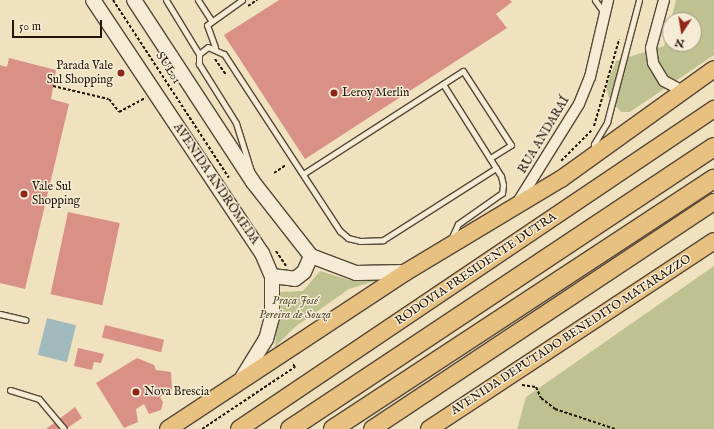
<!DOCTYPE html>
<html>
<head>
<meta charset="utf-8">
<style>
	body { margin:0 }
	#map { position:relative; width:714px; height:429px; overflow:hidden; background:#f1e2bf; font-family:"IM FELL English",serif }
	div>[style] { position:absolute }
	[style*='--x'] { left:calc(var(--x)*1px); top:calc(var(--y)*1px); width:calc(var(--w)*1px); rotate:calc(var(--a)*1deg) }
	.green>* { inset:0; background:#bdc290 }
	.water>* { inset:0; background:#a1babe; transform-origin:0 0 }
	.building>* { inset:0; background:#d99086; transform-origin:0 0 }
	.path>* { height:2px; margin-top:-1px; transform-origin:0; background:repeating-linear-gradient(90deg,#23150a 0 3px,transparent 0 5px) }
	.roads { filter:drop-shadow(1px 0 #564837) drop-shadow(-1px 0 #564837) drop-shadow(0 1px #564837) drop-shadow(0 -1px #564837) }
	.lane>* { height:5px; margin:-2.5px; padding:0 2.5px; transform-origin:2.5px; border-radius:2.5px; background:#f6ecd5 }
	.street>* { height:10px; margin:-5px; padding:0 5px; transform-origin:5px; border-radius:5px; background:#f6ecd5 }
	.secondary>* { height:14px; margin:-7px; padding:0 7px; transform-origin:7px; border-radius:7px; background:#f6ecd5 }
	.primary>* { height:16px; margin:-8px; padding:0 8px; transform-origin:8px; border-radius:8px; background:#e8c180 }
	.highway>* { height:18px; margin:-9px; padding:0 9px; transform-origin:9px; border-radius:9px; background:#e8c180 }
	.dots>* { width:11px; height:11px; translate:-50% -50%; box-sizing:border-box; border:2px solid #f6ecd5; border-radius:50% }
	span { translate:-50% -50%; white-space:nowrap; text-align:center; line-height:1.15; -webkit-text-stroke:3px #f6ecd5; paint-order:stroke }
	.poi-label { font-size:12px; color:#23150a }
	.right { translate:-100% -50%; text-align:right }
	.left { translate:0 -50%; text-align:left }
	.street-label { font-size:12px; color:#23150a }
	.park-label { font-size:12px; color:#595239; font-style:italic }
	.north { position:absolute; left:662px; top:12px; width:40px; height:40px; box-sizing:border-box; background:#f6ecd5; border:1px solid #a29684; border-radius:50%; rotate:192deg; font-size:11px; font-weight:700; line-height:16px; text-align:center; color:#23150a }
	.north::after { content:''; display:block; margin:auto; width:14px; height:18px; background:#8f2418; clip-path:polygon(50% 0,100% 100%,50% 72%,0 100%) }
	.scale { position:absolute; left:12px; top:20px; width:90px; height:18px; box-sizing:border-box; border:2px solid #23150a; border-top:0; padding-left:5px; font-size:12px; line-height:14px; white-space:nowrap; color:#23150a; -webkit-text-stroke:3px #f6ecd5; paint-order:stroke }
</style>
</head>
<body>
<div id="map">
	<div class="green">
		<div style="clip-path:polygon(676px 0,714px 0,714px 55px,630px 112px,621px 112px,609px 98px,606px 87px,616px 61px,664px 46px,670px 22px,670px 44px,694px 44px,694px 20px,671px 20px)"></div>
		<div style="clip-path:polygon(714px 266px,714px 429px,517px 429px,526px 397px)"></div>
		<div style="clip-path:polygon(320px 271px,349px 280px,375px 281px,349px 289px,295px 327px,275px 347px,279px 292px,303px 291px)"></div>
	</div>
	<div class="water">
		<div style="left:47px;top:318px;width:30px;height:38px;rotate:14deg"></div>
	</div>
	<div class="building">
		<div style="clip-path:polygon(279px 0,510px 0,512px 2px,496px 14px,507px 28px,305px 159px,224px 35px)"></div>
		<div style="clip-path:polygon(9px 58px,56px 70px,51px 99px,69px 104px,25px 289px,0 283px,0 65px,7px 67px)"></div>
		<div style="left:68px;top:212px;width:53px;height:84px;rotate:12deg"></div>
		<div style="left:105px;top:325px;width:61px;height:13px;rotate:14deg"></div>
		<div style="clip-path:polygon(78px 348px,104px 354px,101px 363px,94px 362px,92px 370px,74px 366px)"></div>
		<div style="clip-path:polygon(137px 358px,154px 365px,156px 370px,171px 372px,172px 390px,160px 397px,163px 402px,161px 410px,149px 414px,144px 404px,136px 409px,138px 422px,124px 428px,96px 383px)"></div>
		<div style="clip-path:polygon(75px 407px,82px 418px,66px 429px,46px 429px)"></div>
	</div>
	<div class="path">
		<div style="--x:113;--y:0;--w:212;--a:56.9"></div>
		<div style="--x:248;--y:6;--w:11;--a:-34"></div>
		<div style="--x:215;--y:59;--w:19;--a:55"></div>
		<div style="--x:53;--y:86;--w:57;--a:13.1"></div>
		<div style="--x:109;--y:99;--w:16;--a:52"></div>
		<div style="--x:119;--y:112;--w:30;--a:-28"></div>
		<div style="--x:594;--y:126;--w:90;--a:-73.8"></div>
		<div style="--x:561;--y:161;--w:44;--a:-45"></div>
		<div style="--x:274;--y:173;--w:14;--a:-34"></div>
		<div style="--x:276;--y:251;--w:18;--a:56"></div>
		<div style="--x:522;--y:385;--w:14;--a:8"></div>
		<div style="--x:536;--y:387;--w:12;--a:66"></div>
		<div style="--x:541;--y:398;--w:18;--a:38"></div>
		<div style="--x:555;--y:409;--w:63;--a:18.4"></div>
		<div style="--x:202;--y:429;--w:112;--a:-33.7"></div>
		<div style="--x:295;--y:367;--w:5;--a:-127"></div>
	</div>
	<div class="roads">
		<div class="lane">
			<div style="--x:166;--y:0;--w:63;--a:58.6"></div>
			<div style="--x:198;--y:0;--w:24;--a:57"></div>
			<div style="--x:595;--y:0;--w:16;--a:55"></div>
			<div style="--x:215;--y:47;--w:23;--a:-110"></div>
			<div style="--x:207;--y:25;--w:43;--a:-35.5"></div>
			<div style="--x:443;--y:84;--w:109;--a:57.8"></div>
			<div style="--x:501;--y:176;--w:9;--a:77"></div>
			<div style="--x:503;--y:185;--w:8;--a:97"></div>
			<div style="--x:502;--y:193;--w:54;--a:144.8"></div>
			<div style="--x:458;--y:224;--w:19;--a:115"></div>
			<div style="--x:594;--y:151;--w:7;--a:-90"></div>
			<div style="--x:594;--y:144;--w:26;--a:-59"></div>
			<div style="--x:607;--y:122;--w:126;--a:-75.3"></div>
			<div style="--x:251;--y:171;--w:50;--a:-107.4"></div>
			<div style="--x:236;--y:123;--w:70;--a:-122.1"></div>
			<div style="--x:199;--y:64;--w:10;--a:-90"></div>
			<div style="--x:199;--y:54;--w:11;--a:-38"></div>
			<div style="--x:208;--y:47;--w:17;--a:24"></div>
			<div style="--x:224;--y:54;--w:212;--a:56.8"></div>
			<div style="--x:340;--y:231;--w:11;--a:41"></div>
			<div style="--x:348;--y:238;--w:12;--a:14"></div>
			<div style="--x:360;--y:241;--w:23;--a:-2"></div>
			<div style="--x:383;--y:240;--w:134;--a:-32.5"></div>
			<div style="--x:303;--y:174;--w:190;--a:-32.8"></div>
			<div style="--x:463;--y:71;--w:88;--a:57"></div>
			<div style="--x:511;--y:145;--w:25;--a:148"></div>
			<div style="--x:0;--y:314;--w:26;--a:13"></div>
			<div style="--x:10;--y:390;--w:30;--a:17"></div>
			<div style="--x:39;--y:399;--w:39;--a:50"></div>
		</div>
		<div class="street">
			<div style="--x:664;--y:0;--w:50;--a:105.2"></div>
			<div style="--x:651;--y:48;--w:15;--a:82"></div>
			<div style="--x:653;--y:63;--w:21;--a:59"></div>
			<div style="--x:664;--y:81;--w:21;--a:28"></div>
			<div style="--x:518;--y:202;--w:115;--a:-58.1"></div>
			<div style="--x:579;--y:104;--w:29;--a:-68"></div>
			<div style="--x:590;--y:77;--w:79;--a:-76.8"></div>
		</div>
		<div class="secondary">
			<div style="--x:93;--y:0;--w:304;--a:56.3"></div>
			<div style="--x:262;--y:253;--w:25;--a:67"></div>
			<div style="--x:272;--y:276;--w:41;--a:90"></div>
			<div style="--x:272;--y:317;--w:23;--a:105"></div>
			<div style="--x:266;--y:339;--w:46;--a:121.6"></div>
			<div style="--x:134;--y:0;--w:217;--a:56.8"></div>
			<div style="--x:253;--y:182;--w:94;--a:51.9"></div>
			<div style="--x:311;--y:256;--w:48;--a:20.7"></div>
			<div style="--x:356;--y:273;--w:50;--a:-1.1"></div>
			<div style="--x:272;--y:276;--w:23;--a:7"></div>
			<div style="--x:295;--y:279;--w:11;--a:-38"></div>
			<div style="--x:304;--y:272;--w:17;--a:-66"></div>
		</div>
		<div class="primary">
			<div style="--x:168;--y:429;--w:285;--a:-33.4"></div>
			<div style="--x:406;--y:272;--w:181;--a:-31"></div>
			<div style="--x:561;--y:179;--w:188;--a:-35.7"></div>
			<div style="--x:239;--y:429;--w:573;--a:-33.97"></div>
			<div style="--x:372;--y:429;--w:410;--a:-33.6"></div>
			<div style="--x:429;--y:429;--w:341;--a:-33.4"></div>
		</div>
		<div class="highway">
			<div style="--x:290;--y:429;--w:509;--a:-33.63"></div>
			<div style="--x:333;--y:429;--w:456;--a:-33.3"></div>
		</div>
	</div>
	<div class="dots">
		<div style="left:121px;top:73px;background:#8f2418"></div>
		<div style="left:334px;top:93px;background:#8f2418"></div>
		<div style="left:24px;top:194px;background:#8f2418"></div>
		<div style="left:136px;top:392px;background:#8f2418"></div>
	</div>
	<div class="poi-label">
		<span class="right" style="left:113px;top:73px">Parada Vale<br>Sul Shopping</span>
		<span class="left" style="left:342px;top:93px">Leroy Merlin</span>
		<span class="left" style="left:32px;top:194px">Vale Sul<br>Shopping</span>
		<span class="left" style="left:144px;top:392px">Nova Brescia</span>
	</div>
	<div class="street-label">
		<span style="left:168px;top:68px;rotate:57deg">SUL01</span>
		<span style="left:544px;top:135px;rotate:-59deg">RUA ANDARAÍ</span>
		<span style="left:216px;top:184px;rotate:56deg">AVENIDA ANDRÔMEDA</span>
		<span style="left:476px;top:269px;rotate:-34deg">RODOVIA PRESIDENTE DUTRA</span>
		<span style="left:571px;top:335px;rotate:-33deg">AVENIDA DEPUTADO BENEDITO MATARAZZO</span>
	</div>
	<div class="park-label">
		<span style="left:295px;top:308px">Praça José<br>Pereira de Souza</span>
	</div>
	<div class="north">N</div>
	<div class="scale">50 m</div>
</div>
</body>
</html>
